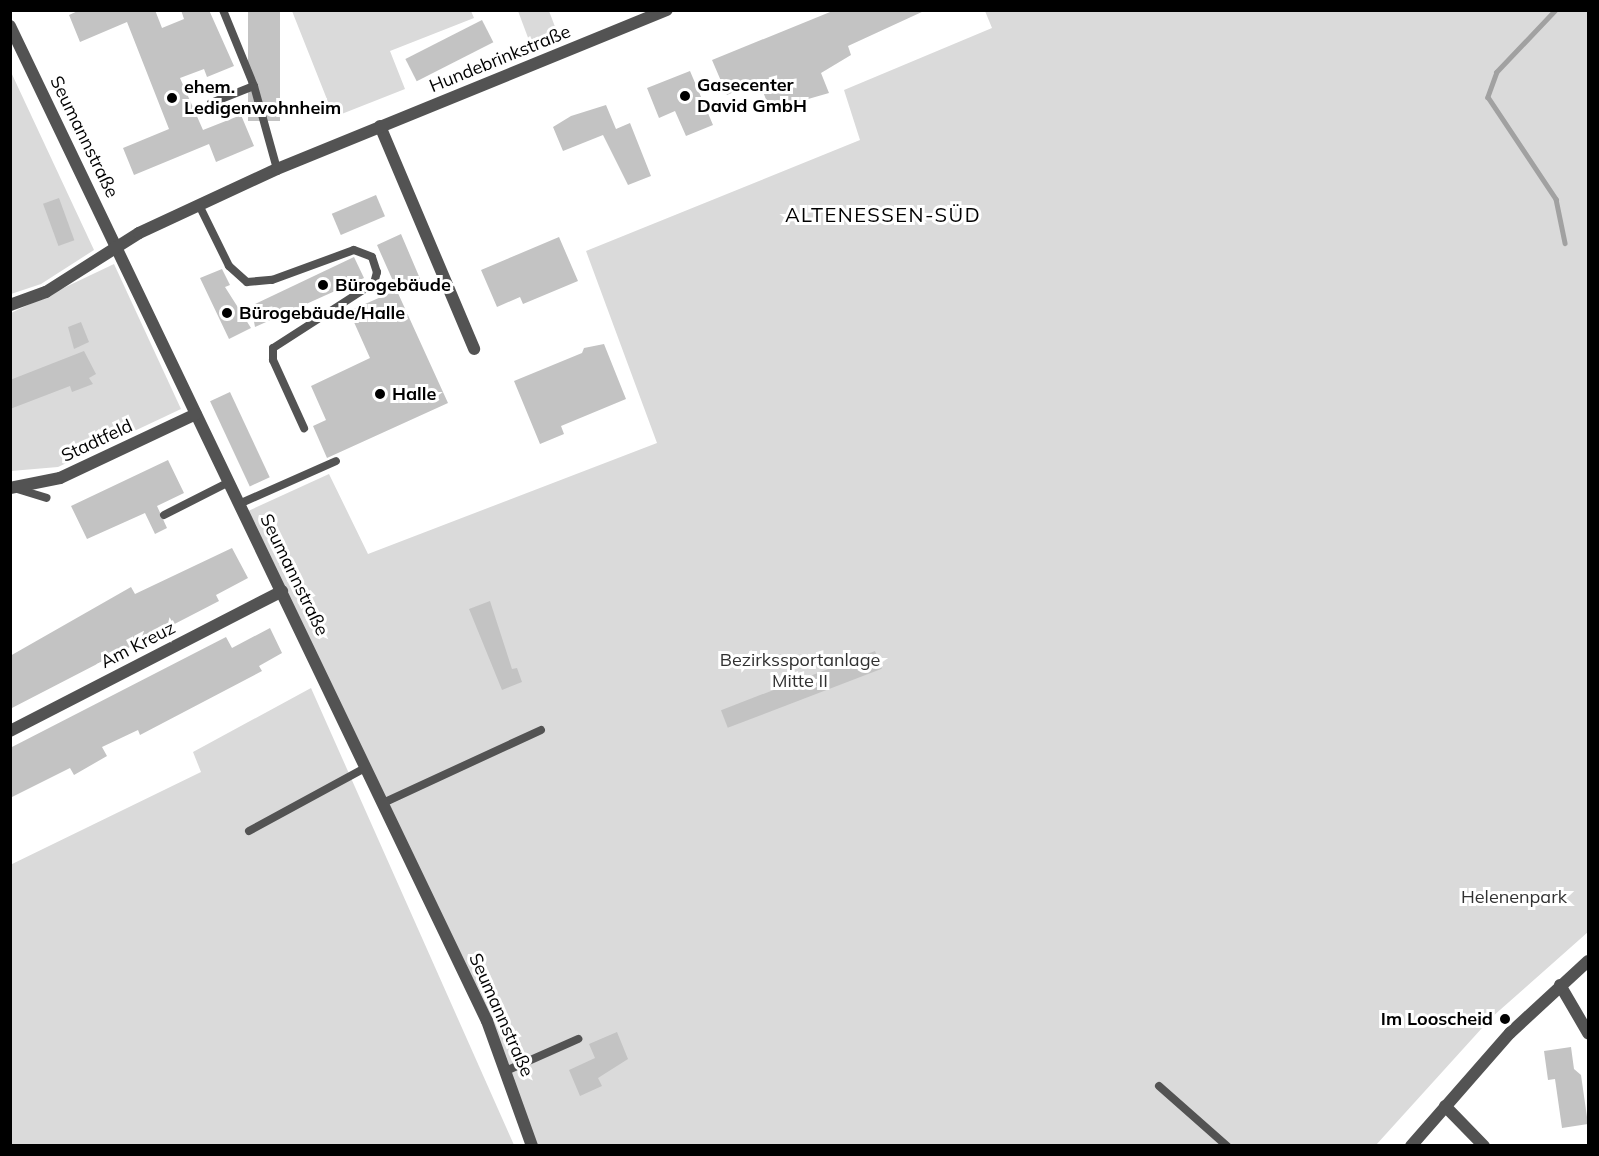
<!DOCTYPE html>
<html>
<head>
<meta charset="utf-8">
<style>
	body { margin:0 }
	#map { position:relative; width:1599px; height:1156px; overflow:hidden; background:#fff; font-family:Mulish,sans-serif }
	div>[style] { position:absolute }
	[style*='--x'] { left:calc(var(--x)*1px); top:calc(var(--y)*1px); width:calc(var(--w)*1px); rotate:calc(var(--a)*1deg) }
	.green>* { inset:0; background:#dadada }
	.stream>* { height:4.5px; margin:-2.25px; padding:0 2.25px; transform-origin:2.25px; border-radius:2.25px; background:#a1a1a1 }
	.building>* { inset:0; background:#c3c3c3; transform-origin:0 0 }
	.service>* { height:8px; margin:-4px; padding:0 4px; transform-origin:4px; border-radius:4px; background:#535353 }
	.minor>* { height:12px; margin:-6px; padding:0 6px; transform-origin:6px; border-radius:6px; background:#535353 }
	.tertiary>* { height:12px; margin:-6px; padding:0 6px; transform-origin:6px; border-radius:6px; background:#535353 }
	.dots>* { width:16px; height:16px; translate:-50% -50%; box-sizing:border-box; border:3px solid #fff; border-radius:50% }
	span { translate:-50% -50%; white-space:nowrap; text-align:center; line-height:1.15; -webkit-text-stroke:6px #fff; paint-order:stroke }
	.street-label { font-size:18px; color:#000 }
	.poi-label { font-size:18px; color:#000; font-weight:700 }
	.left { translate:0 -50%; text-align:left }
	.right { translate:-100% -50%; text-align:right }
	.park-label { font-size:18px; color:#313131 }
	.neighbourhood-label { font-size:20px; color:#000; letter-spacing:1.5px }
	.frame { position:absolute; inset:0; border:12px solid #000; pointer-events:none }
</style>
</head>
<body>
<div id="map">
	<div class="green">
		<div style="clip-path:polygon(471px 11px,474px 18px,390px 51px,405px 89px,334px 117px,292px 11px)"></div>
		<div style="clip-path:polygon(518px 11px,549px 11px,557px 32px,530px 43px)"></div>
		<div style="clip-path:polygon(985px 11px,1588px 11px,1588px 932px,1492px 1017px,1376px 1145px,535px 1145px,490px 1019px,246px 512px,329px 474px,368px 554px,657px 443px,586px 251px,860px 140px,844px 90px,992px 28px)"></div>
		<div style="clip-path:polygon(10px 70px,94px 250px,41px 284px,11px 294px)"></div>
		<div style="clip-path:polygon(114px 264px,181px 409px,58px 467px,11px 471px,11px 313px)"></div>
		<div style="clip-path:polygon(311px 688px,514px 1145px,11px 1145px,10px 865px,201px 772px,193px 752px)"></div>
	</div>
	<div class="stream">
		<div style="--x:1556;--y:10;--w:86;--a:133.6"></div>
		<div style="--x:1497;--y:72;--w:27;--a:110"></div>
		<div style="--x:1488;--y:97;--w:123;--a:56.3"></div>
		<div style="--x:1556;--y:199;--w:45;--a:78.4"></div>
	</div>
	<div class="building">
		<div style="clip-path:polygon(80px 10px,155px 10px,162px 28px,184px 19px,181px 10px,209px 10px,234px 66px,207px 77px,204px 69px,180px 78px,203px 130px,241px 115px,254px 146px,216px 162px,209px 144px,134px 175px,123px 148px,169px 129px,127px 22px,80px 42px,69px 15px)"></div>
		<div style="left:248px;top:10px;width:32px;height:111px"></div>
		<div style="clip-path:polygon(835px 10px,924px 11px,848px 46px,851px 55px,821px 73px,829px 93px,770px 110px,759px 81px,727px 95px,712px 60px)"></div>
		<div style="left:482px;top:20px;width:25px;height:86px;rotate:63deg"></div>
		<div style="clip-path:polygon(690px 71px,713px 125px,686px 136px,675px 111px,659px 118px,647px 88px)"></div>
		<div style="clip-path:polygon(606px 105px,616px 129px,630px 123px,651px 176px,628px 185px,603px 135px,563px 151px,553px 127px,571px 116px)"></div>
		<div style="left:376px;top:195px;width:23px;height:48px;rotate:67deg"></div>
		<div style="left:59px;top:198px;width:45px;height:17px;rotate:70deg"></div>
		<div style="clip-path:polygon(401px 234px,421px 281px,397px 291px,448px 403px,327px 458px,313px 426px,326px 420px,311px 386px,370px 358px,349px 311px,397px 290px,377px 245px)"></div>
		<div style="clip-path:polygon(559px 237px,578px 281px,523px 304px,520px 297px,497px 307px,481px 270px)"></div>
		<div style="clip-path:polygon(354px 257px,364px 278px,255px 327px,251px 306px)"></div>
		<div style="clip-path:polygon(222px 269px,230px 285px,225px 287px,251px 328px,229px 339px,200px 278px)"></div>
		<div style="clip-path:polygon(81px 322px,89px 342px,74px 349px,68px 327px)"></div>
		<div style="clip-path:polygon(604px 344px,626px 399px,561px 426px,564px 434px,540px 444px,514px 381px,582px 353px,584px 348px)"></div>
		<div style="clip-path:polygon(84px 351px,96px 374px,89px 378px,93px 384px,72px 392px,70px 386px,10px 409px,10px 380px)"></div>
		<div style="left:230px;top:392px;width:94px;height:22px;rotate:65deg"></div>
		<div style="clip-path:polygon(168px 460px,184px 493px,157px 506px,167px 528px,155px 534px,145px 513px,87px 539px,71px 506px)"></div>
		<div style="clip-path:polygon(232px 548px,248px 578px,216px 595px,219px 601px,10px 709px,10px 656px,131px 587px,135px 594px)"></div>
		<div style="clip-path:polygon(490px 601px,512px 669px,517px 668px,522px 682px,502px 690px,469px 609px)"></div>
		<div style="clip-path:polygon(270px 628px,282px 653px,259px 666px,262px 671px,140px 735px,138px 730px,102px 747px,107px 756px,74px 775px,70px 768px,10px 798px,10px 748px,226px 637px,232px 648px)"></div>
		<div style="left:875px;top:651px;width:19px;height:165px;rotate:69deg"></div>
		<div style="clip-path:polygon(617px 1032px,628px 1059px,598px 1078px,602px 1086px,580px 1096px,569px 1070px,595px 1058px,589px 1044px)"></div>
		<div style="clip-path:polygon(1571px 1047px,1574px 1069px,1581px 1075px,1588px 1124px,1562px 1128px,1555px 1079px,1548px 1080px,1544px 1051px)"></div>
	</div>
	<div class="service">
		<div style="--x:223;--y:10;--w:82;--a:67.8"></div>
		<div style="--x:211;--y:103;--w:46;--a:-21.6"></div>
		<div style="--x:254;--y:86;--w:86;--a:74.5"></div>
		<div style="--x:199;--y:205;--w:68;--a:63.8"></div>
		<div style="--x:229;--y:266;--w:24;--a:42"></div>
		<div style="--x:247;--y:282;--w:25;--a:-5"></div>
		<div style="--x:272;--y:280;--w:87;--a:-20.1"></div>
		<div style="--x:354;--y:250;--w:19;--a:21"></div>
		<div style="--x:372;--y:257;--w:16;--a:72"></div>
		<div style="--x:377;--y:272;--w:11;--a:105"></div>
		<div style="--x:374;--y:283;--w:120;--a:147.2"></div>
		<div style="--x:273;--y:348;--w:12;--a:90"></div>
		<div style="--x:273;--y:360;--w:75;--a:65.5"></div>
		<div style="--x:14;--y:488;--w:34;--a:17"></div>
		<div style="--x:239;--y:504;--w:106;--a:-23.9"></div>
		<div style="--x:164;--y:515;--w:73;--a:-26.9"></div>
		<div style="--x:383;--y:803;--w:174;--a:-24.8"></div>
		<div style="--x:249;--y:831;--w:134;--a:-28.5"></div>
		<div style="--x:508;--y:1070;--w:77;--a:-23.9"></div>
		<div style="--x:1159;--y:1086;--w:91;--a:41.4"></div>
	</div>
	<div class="minor">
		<div style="--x:10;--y:26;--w:1103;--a:64.39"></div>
		<div style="--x:487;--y:1021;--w:133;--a:70.2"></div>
		<div style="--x:380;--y:126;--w:242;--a:67.1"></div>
		<div style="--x:10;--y:488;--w:51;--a:-11.3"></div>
		<div style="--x:60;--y:478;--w:150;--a:-25.2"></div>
		<div style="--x:10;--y:731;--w:306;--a:-27.2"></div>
		<div style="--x:1560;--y:985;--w:56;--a:59.7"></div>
		<div style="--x:1445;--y:1106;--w:56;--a:45.7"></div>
	</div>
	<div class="tertiary">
		<div style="--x:10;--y:305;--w:38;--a:-20"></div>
		<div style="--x:46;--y:292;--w:110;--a:-32.4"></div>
		<div style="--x:139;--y:233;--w:152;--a:-24.9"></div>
		<div style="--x:277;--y:169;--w:421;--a:-22.2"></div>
		<div style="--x:1411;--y:1146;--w:150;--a:-48.8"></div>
		<div style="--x:1510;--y:1033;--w:106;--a:-42.7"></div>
	</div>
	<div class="dots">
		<div style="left:685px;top:96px;background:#000"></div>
		<div style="left:172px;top:98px;background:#000"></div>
		<div style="left:323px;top:285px;background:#000"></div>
		<div style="left:227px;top:313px;background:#000"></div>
		<div style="left:380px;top:394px;background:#000"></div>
		<div style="left:1505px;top:1019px;background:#000"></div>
	</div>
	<div class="street-label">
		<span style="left:500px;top:59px;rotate:-22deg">Hundebrinkstraße</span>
		<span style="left:84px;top:137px;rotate:64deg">Seumannstraße</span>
		<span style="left:97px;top:441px;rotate:-25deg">Stadtfeld</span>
		<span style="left:294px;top:575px;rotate:64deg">Seumannstraße</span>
		<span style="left:138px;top:645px;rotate:-27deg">Am Kreuz</span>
		<span style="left:501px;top:1015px;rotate:66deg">Seumannstraße</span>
	</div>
	<div class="poi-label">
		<span class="left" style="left:697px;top:96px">Gasecenter<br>David GmbH</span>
		<span class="left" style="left:184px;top:98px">ehem.<br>Ledigenwohnheim</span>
		<span class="left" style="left:335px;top:285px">Bürogebäude</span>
		<span class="left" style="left:239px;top:313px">Bürogebäude/Halle</span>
		<span class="left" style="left:392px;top:394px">Halle</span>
		<span class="right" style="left:1493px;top:1019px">Im Looscheid</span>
	</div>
	<div class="park-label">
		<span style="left:800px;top:671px">Bezirkssportanlage<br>Mitte II</span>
		<span style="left:1514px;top:897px">Helenenpark</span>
	</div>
	<div class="neighbourhood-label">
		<span style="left:883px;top:214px">ALTENESSEN-SÜD</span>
	</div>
	<div class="frame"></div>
</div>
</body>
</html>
